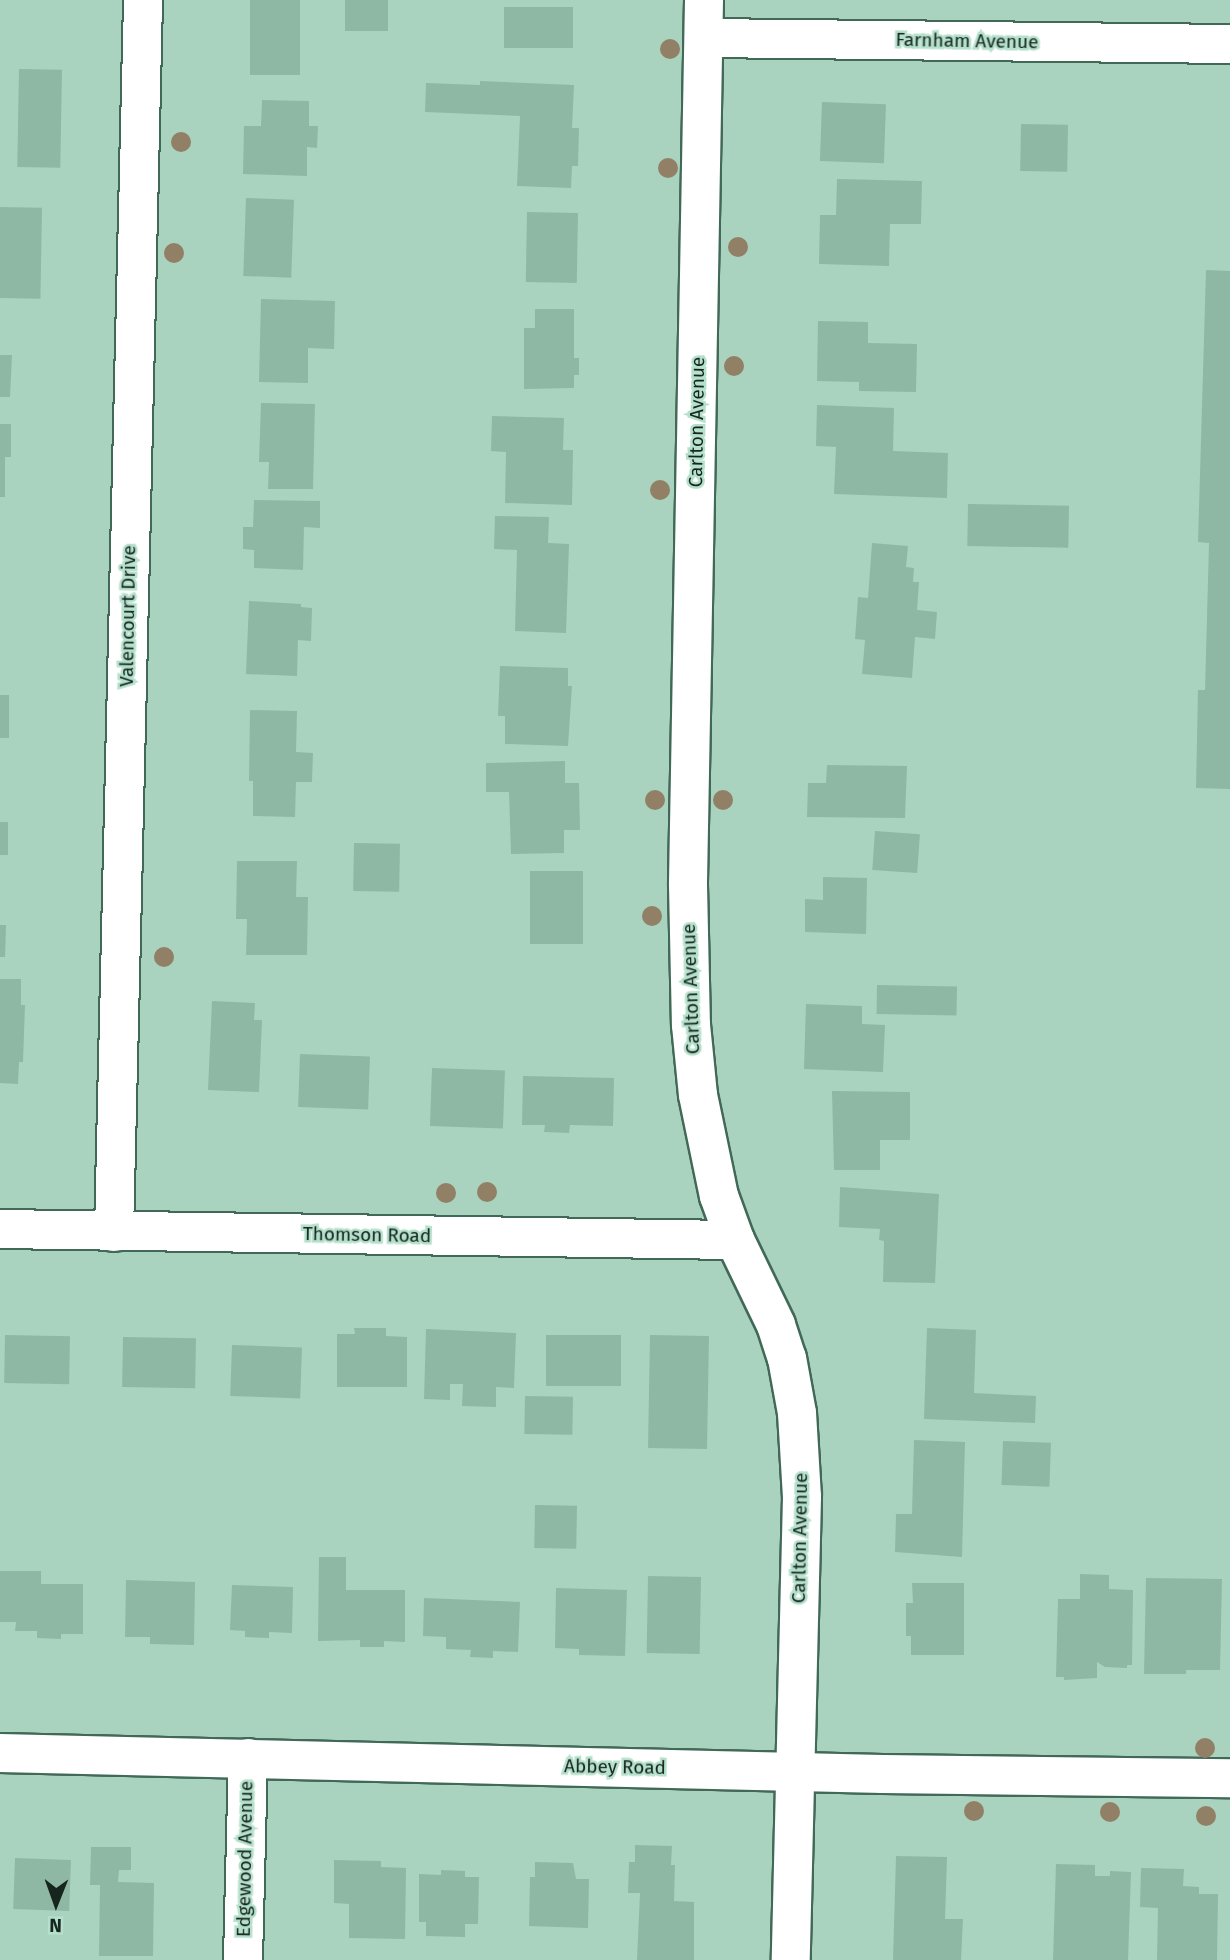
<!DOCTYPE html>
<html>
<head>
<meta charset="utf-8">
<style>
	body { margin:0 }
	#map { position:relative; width:1230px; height:1960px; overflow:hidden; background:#a9d3bf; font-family:"Fira Sans",sans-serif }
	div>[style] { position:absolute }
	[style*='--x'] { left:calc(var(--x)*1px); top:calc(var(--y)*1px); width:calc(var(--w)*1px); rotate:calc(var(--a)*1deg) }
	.building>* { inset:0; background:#8eb8a4; transform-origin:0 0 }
	.roads { filter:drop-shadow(2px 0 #426958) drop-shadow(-2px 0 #426958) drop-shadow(0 2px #426958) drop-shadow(0 -2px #426958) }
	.street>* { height:38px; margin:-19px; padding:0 19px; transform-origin:19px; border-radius:19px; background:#fff }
	.trees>* { width:20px; height:20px; margin:-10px; border-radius:50%; background:#918066 }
	span { translate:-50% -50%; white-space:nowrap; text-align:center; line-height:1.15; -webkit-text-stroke:5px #b5e0cc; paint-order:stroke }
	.street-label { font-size:19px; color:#16261f }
	.north { position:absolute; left:21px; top:1869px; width:70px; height:70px; -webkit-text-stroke:5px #b5e0cc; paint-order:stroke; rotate:181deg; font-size:19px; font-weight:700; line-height:28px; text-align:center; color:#16261f }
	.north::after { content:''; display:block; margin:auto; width:24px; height:32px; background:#16261f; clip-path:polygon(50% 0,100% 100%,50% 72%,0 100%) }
</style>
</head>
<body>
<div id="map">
	<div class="building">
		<div style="left:250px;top:0;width:50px;height:75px"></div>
		<div style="left:345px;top:0;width:43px;height:31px"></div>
		<div style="left:504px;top:7px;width:69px;height:41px"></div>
		<div style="left:19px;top:69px;width:43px;height:98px;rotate:1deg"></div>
		<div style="clip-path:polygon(480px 81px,574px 85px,572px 128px,579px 128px,578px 166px,572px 166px,571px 188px,517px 186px,520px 116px,425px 112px,426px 83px,480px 85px)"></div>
		<div style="clip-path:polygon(262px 100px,309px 101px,309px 126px,318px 126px,317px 148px,307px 147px,307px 176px,243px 174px,244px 126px,261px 126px)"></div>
		<div style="left:822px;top:102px;width:64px;height:59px;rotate:2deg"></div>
		<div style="left:1021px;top:124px;width:47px;height:47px;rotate:1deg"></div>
		<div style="clip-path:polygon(837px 179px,922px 181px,921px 224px,890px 224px,889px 266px,819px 264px,820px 215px,836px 215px)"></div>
		<div style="left:246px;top:198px;width:48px;height:78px;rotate:2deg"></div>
		<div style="left:0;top:207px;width:42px;height:91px;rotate:1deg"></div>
		<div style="left:527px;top:212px;width:51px;height:70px;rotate:1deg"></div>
		<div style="clip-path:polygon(1206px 270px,1230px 271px,1230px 789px,1196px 788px,1198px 690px,1205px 690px,1209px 543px,1198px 542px)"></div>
		<div style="clip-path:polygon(261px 299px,335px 301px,334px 349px,308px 348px,308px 383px,259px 382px)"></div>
		<div style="clip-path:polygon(535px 309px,574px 309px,574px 358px,579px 358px,579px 375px,574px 375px,574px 388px,524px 389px,524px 328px,535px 328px)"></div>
		<div style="clip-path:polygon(818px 321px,868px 322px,868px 343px,917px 344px,916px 392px,859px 391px,859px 382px,817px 381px)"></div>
		<div style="clip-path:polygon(0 355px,12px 355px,10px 397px,0 397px)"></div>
		<div style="clip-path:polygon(261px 403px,315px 404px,313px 489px,268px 489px,269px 462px,259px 462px)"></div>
		<div style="clip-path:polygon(817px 405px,894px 408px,893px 451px,948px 453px,947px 498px,834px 494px,836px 447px,816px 446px)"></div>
		<div style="clip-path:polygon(492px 416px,564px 418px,563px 450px,573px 450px,572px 505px,505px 503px,506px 452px,491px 451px)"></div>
		<div style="clip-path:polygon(0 424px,11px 424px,11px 457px,5px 457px,5px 497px,0 497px)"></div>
		<div style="clip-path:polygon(254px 500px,320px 501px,320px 528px,304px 527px,303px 570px,254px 568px,254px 550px,243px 549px,243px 527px,253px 527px)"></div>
		<div style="left:968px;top:504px;width:101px;height:42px;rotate:1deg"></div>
		<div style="clip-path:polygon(495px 516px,549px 517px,548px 543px,569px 544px,566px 633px,515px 631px,517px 550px,494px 549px)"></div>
		<div style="clip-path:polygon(872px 543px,908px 546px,906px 567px,914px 568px,913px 582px,919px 582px,917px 610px,937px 612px,935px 639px,915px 637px,912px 678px,862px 674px,865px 640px,855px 639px,858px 597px,868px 598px)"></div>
		<div style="clip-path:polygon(249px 601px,301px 604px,301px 607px,312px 608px,311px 641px,298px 640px,297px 676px,246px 674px)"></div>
		<div style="clip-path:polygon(500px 666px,568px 668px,568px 686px,572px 686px,568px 746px,505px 744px,505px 716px,498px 716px)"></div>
		<div style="left:0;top:695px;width:9px;height:43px"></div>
		<div style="clip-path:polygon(250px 710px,297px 711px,296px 752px,313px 753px,312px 782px,296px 782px,295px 817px,253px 816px,253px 781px,249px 781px)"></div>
		<div style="clip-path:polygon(565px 761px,565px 783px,579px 783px,580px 830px,564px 830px,564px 853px,511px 854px,509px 792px,486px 792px,486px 763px)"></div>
		<div style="clip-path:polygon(827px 765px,907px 766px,905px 818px,807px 817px,808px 783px,826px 783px)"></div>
		<div style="left:0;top:822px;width:8px;height:33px"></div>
		<div style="left:875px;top:831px;width:45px;height:39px;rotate:4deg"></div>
		<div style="left:354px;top:843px;width:46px;height:48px;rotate:1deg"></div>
		<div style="clip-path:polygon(237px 861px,297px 861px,296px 897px,308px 897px,307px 955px,246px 955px,247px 919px,236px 919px)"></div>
		<div style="left:530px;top:871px;width:53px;height:73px"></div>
		<div style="clip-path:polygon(823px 877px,867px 878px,866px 934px,805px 932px,805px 899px,823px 900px)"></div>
		<div style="clip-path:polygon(0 925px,6px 925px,5px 957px,0 957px)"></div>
		<div style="clip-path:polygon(0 979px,21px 979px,21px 1005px,25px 1005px,23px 1062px,19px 1062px,18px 1084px,0 1083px)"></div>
		<div style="left:877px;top:985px;width:80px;height:29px;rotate:1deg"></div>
		<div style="clip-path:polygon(212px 1001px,255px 1003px,254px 1020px,262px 1020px,259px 1092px,208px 1090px)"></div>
		<div style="clip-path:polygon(806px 1004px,862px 1006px,862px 1024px,885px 1025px,883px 1072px,804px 1069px)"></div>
		<div style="left:300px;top:1054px;width:70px;height:53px;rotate:2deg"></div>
		<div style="left:432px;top:1068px;width:73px;height:58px;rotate:2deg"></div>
		<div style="clip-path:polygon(523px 1076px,614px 1078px,613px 1126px,570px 1125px,569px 1133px,544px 1132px,545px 1125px,522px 1125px)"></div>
		<div style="clip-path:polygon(832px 1091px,910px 1092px,910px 1140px,880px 1140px,880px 1170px,834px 1170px)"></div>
		<div style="clip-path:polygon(840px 1187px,939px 1194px,935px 1283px,883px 1282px,884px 1241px,879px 1240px,880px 1229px,839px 1227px)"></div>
		<div style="clip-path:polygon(354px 1328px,386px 1328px,386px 1336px,407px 1337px,407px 1387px,337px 1387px,337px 1334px,355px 1334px)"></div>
		<div style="clip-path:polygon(927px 1328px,976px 1330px,974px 1393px,1036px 1396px,1035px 1423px,924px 1419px)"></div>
		<div style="clip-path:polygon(426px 1329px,516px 1333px,514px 1388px,496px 1387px,496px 1407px,462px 1406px,463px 1384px,450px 1384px,450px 1400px,424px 1399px)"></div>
		<div style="left:5px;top:1335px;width:65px;height:48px;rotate:1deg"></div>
		<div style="left:546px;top:1335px;width:75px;height:51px"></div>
		<div style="left:650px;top:1335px;width:59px;height:113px;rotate:1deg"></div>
		<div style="left:123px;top:1337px;width:73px;height:50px;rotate:1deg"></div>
		<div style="left:232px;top:1345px;width:70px;height:51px;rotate:2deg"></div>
		<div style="left:525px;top:1396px;width:48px;height:38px;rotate:1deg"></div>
		<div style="clip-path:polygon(914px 1440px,965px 1442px,962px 1557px,895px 1552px,896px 1514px,912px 1514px)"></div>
		<div style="left:1003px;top:1441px;width:48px;height:44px;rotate:2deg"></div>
		<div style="left:535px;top:1505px;width:42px;height:43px;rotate:1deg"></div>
		<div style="clip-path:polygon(319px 1557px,346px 1557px,346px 1590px,405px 1590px,405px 1642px,384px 1641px,384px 1647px,360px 1647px,360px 1640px,318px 1641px)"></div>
		<div style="clip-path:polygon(0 1571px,41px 1571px,41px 1584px,83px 1584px,83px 1634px,61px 1634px,61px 1639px,37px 1638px,37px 1631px,15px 1631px,16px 1622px,0 1622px)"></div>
		<div style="clip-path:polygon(1080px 1574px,1109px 1575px,1109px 1589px,1133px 1590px,1132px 1665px,1127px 1665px,1127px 1668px,1105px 1667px,1097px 1662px,1097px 1678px,1064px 1680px,1064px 1677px,1056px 1677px,1058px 1599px,1080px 1599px)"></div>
		<div style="left:648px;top:1576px;width:53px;height:77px;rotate:1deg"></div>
		<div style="clip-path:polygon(1146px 1578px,1222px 1579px,1220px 1670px,1186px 1670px,1186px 1674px,1144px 1674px)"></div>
		<div style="clip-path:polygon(126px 1580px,195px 1582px,194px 1645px,150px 1644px,150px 1637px,125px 1637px)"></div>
		<div style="clip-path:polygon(912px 1583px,964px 1583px,964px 1655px,911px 1655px,911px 1636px,906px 1636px,906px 1603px,913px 1603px)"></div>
		<div style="clip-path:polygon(232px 1585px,293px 1587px,292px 1633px,269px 1632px,269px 1638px,245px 1637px,245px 1631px,230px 1630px)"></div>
		<div style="clip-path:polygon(556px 1588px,627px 1590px,625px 1656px,579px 1655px,579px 1649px,555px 1648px)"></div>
		<div style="clip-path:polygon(424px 1598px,520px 1602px,518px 1652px,493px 1651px,493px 1658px,470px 1657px,471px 1650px,446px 1649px,446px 1637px,423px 1636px)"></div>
		<div style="clip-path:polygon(635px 1845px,672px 1846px,671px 1865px,675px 1865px,674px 1901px,694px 1902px,694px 1960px,637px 1960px,640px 1893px,628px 1893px,629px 1862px,635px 1862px)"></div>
		<div style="clip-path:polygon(91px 1847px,131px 1847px,131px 1870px,119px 1870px,118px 1882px,154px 1883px,153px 1956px,99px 1956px,100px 1885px,90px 1885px)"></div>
		<div style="clip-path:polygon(896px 1856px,947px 1857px,945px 1919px,963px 1919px,961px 1960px,893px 1960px)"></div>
		<div style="left:15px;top:1858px;width:56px;height:51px;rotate:2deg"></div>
		<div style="clip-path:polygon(334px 1860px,381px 1861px,381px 1867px,406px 1868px,405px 1939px,349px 1938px,349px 1904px,334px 1903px)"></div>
		<div style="clip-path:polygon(535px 1862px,573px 1863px,576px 1879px,589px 1879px,588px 1928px,529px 1926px,530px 1877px,535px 1877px)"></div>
		<div style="clip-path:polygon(1056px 1864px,1095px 1865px,1095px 1876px,1110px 1876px,1110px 1871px,1131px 1872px,1128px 1960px,1053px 1960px)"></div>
		<div style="clip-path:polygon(1141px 1868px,1184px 1869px,1183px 1886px,1199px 1887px,1199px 1894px,1218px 1894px,1217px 1960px,1157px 1960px,1158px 1908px,1140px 1907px)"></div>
		<div style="clip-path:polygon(441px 1870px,465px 1871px,465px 1877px,479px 1877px,478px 1924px,465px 1924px,465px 1937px,426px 1936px,426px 1922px,419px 1922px,419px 1874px,441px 1875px)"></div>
	</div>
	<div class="roads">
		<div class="street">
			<div style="--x:704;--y:0;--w:885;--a:91.04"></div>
			<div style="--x:688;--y:885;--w:140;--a:88.8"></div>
			<div style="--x:691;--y:1025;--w:70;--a:84.3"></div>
			<div style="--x:698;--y:1095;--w:103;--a:78.3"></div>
			<div style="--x:719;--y:1196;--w:47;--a:70"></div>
			<div style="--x:735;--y:1240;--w:94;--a:64.2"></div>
			<div style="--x:776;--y:1325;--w:35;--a:72"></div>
			<div style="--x:787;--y:1358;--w:56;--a:79.7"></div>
			<div style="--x:797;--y:1413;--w:84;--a:86.6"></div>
			<div style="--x:802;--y:1497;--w:463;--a:91.4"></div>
			<div style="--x:704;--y:38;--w:526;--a:0.65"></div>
			<div style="--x:0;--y:1229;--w:735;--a:0.86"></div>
			<div style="--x:114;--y:1232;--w:1232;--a:-88.65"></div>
			<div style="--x:0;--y:1753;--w:883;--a:1.36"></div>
			<div style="--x:883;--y:1774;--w:347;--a:0.7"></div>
			<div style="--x:243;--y:1960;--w:202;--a:-88.6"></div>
		</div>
	</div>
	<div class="trees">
		<div style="left:670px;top:49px"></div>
		<div style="left:181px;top:142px"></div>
		<div style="left:668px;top:168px"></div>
		<div style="left:738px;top:247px"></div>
		<div style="left:174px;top:253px"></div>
		<div style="left:734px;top:366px"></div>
		<div style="left:660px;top:490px"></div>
		<div style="left:655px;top:800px"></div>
		<div style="left:723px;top:800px"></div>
		<div style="left:652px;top:916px"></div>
		<div style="left:164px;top:957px"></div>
		<div style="left:487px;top:1192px"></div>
		<div style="left:446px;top:1193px"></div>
		<div style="left:1205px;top:1748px"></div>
		<div style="left:974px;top:1811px"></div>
		<div style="left:1110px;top:1812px"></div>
		<div style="left:1206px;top:1816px"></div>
	</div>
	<div class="street-label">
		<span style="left:967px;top:41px;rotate:1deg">Farnham Avenue</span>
		<span style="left:697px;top:422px;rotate:-89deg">Carlton Avenue</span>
		<span style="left:128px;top:616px;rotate:-89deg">Valencourt Drive</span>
		<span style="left:691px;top:989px;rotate:-92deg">Carlton Avenue</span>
		<span style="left:367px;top:1235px;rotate:1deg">Thomson Road</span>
		<span style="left:800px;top:1538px;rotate:-89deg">Carlton Avenue</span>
		<span style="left:615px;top:1767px;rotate:1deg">Abbey Road</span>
		<span style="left:245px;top:1859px;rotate:-89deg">Edgewood Avenue</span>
	</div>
	<div class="north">N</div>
</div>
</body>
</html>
